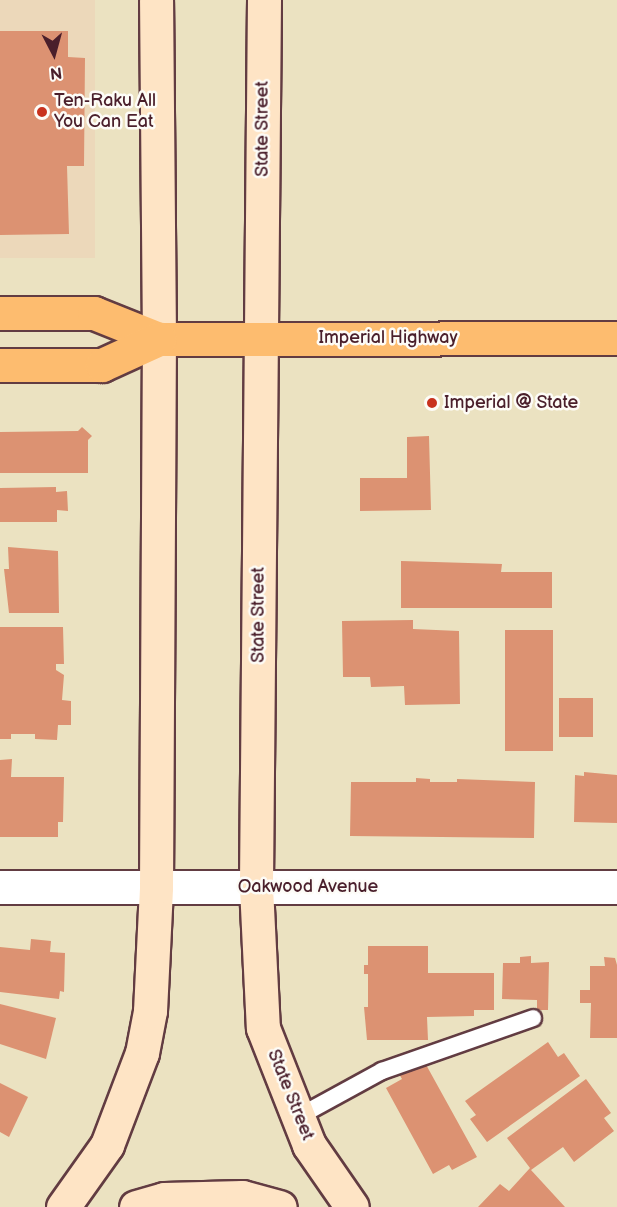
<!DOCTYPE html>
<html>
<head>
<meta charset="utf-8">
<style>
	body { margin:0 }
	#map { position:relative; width:617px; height:1207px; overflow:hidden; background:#ebe2c1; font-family:"Balsamiq Sans",sans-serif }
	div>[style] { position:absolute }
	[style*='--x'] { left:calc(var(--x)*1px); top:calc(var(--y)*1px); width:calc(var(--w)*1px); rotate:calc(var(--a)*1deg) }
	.built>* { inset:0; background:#ecd8ba; transform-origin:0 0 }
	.building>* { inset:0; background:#dc9272; transform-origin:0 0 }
	.roads { filter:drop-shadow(2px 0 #623c42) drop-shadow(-2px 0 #623c42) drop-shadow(0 2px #623c42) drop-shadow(0 -2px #623c42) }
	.service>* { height:16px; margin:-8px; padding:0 8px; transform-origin:8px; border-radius:8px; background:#fff }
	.minor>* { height:33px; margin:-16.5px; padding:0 16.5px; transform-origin:16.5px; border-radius:16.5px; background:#fff }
	.secondary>* { height:33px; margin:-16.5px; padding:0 16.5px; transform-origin:16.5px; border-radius:16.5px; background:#fee4c5 }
	.primary>* { height:33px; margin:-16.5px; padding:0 16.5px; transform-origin:16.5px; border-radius:16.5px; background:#fdbc6f }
	.dots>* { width:16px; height:16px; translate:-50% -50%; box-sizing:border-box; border:3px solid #fdfcf7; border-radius:50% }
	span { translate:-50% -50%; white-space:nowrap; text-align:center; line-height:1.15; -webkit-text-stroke:5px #fdfcf7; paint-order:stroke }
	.poi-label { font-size:18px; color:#4a1f2b }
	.left { translate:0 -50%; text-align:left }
	.street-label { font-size:18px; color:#4a1f2b }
	.north { position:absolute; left:24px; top:24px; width:60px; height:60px; -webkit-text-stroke:4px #fdfcf7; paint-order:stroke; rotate:174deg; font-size:16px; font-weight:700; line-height:24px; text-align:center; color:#4a1f2b }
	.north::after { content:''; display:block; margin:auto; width:21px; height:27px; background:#4a1f2b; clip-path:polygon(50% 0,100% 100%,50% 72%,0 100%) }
</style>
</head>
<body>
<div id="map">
	<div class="built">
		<div style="left:0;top:0;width:95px;height:258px"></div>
	</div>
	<div class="building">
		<div style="clip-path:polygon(0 31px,68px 31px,68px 57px,85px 58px,84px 166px,67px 166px,69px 234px,0 235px)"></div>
		<div style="clip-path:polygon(82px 427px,92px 436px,88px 440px,88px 473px,0 473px,0 432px,78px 431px)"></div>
		<div style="clip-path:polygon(429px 436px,431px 510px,360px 511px,360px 478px,407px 478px,407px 437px)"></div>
		<div style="clip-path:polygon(56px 487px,56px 492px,67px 491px,68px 511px,57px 510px,57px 522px,0 522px,0 488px)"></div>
		<div style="clip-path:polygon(8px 547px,58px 551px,59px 613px,9px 613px,4px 569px,9px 569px)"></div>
		<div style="clip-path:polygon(401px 561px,502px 564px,501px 572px,552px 572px,552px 608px,401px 608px)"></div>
		<div style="clip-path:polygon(413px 620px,413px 629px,459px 631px,460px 704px,405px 705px,404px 686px,371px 687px,370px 677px,343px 677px,342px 621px)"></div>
		<div style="clip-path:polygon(0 627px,63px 627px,64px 664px,56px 664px,56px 670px,64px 675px,62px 700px,71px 701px,71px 725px,58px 725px,57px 740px,35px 739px,35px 734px,11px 734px,11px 739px,0 739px)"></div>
		<div style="left:553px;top:630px;width:121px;height:48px;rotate:90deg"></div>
		<div style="left:559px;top:698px;width:34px;height:39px"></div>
		<div style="clip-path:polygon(12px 759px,11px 777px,64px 777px,63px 822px,58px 822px,58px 837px,0 837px,0 760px)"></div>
		<div style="clip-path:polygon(584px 772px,617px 775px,617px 823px,574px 822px,575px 775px,584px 776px)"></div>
		<div style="clip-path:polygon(416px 778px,430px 779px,430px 782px,457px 782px,457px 779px,535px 782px,534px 838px,350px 836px,351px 782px,416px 782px)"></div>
		<div style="clip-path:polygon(31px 939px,51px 941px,50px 952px,65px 953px,64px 992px,60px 991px,59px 999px,0 992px,0 947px,30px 950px)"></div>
		<div style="clip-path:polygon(368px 946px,428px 946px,428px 973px,494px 973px,494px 1010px,474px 1010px,474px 1016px,427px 1017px,428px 1040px,367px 1040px,364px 1007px,368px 1007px,368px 974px,364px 974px,364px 965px,368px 965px)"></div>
		<div style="clip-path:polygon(531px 956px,531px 963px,549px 962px,548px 1010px,537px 1010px,537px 1000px,502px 999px,503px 963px,520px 963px,520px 957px)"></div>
		<div style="clip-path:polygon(604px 957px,615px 958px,617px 965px,617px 1038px,590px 1038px,591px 1003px,580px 1003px,580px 990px,590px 990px,590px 966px,605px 966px)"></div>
		<div style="clip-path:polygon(0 1004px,56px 1018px,46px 1059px,0 1044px)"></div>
		<div style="clip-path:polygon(548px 1042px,558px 1057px,564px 1053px,580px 1076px,487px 1142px,470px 1119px,476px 1115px,465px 1101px)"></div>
		<div style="clip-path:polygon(424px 1061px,477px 1157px,452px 1170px,449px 1165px,433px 1174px,386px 1088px,402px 1079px,399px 1074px)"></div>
		<div style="clip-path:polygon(586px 1079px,611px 1113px,604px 1118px,614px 1131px,574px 1162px,563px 1147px,531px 1170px,565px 1207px,478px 1207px,500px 1184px,509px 1191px,530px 1168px,507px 1138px)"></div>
		<div style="clip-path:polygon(0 1083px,28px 1097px,9px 1137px,0 1132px)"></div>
	</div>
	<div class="roads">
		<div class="service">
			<div style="--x:298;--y:1117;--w:96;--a:-28.7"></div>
			<div style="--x:382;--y:1071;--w:160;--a:-19.3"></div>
		</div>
		<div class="minor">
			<div style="--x:0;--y:887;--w:617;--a:0"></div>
		</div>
		<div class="secondary">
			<div style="--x:264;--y:0;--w:887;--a:90.52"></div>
			<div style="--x:256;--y:887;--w:141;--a:87.2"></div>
			<div style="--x:263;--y:1028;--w:126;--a:68.5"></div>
			<div style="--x:309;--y:1145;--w:75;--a:55.3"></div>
			<div style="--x:63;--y:1207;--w:76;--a:-54.6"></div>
			<div style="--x:107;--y:1145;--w:98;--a:-69.2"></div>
			<div style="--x:142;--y:1053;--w:43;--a:-79.2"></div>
			<div style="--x:150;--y:1011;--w:124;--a:-87.2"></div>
			<div style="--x:156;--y:887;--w:548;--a:-89.69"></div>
			<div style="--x:159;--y:339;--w:339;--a:-90.5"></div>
			<div style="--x:136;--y:1207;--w:29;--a:-16"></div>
			<div style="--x:164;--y:1199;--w:78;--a:-1.5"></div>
			<div style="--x:242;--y:1197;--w:39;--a:15"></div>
		</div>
		<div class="primary">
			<div style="--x:0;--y:313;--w:94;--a:0"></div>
			<div style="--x:94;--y:313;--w:70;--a:21.8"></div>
			<div style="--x:159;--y:339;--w:458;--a:-0.1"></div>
			<div style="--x:0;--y:365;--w:102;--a:0"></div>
			<div style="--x:102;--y:365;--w:63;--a:-24.5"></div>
		</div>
	</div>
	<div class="dots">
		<div style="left:42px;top:112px;background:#c8321e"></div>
		<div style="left:432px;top:403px;background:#c8321e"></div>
	</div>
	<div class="poi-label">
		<span class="left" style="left:54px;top:112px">Ten-Raku All<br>You Can Eat</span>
		<span class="left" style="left:444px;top:403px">Imperial @ State</span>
	</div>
	<div class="street-label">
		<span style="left:263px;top:129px;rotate:-90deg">State Street</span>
		<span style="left:388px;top:338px">Imperial Highway</span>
		<span style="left:259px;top:615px;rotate:-90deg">State Street</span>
		<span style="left:308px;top:887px">Oakwood Avenue</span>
		<span style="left:290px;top:1095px;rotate:68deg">State Street</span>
	</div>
	<div class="north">N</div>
</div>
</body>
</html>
